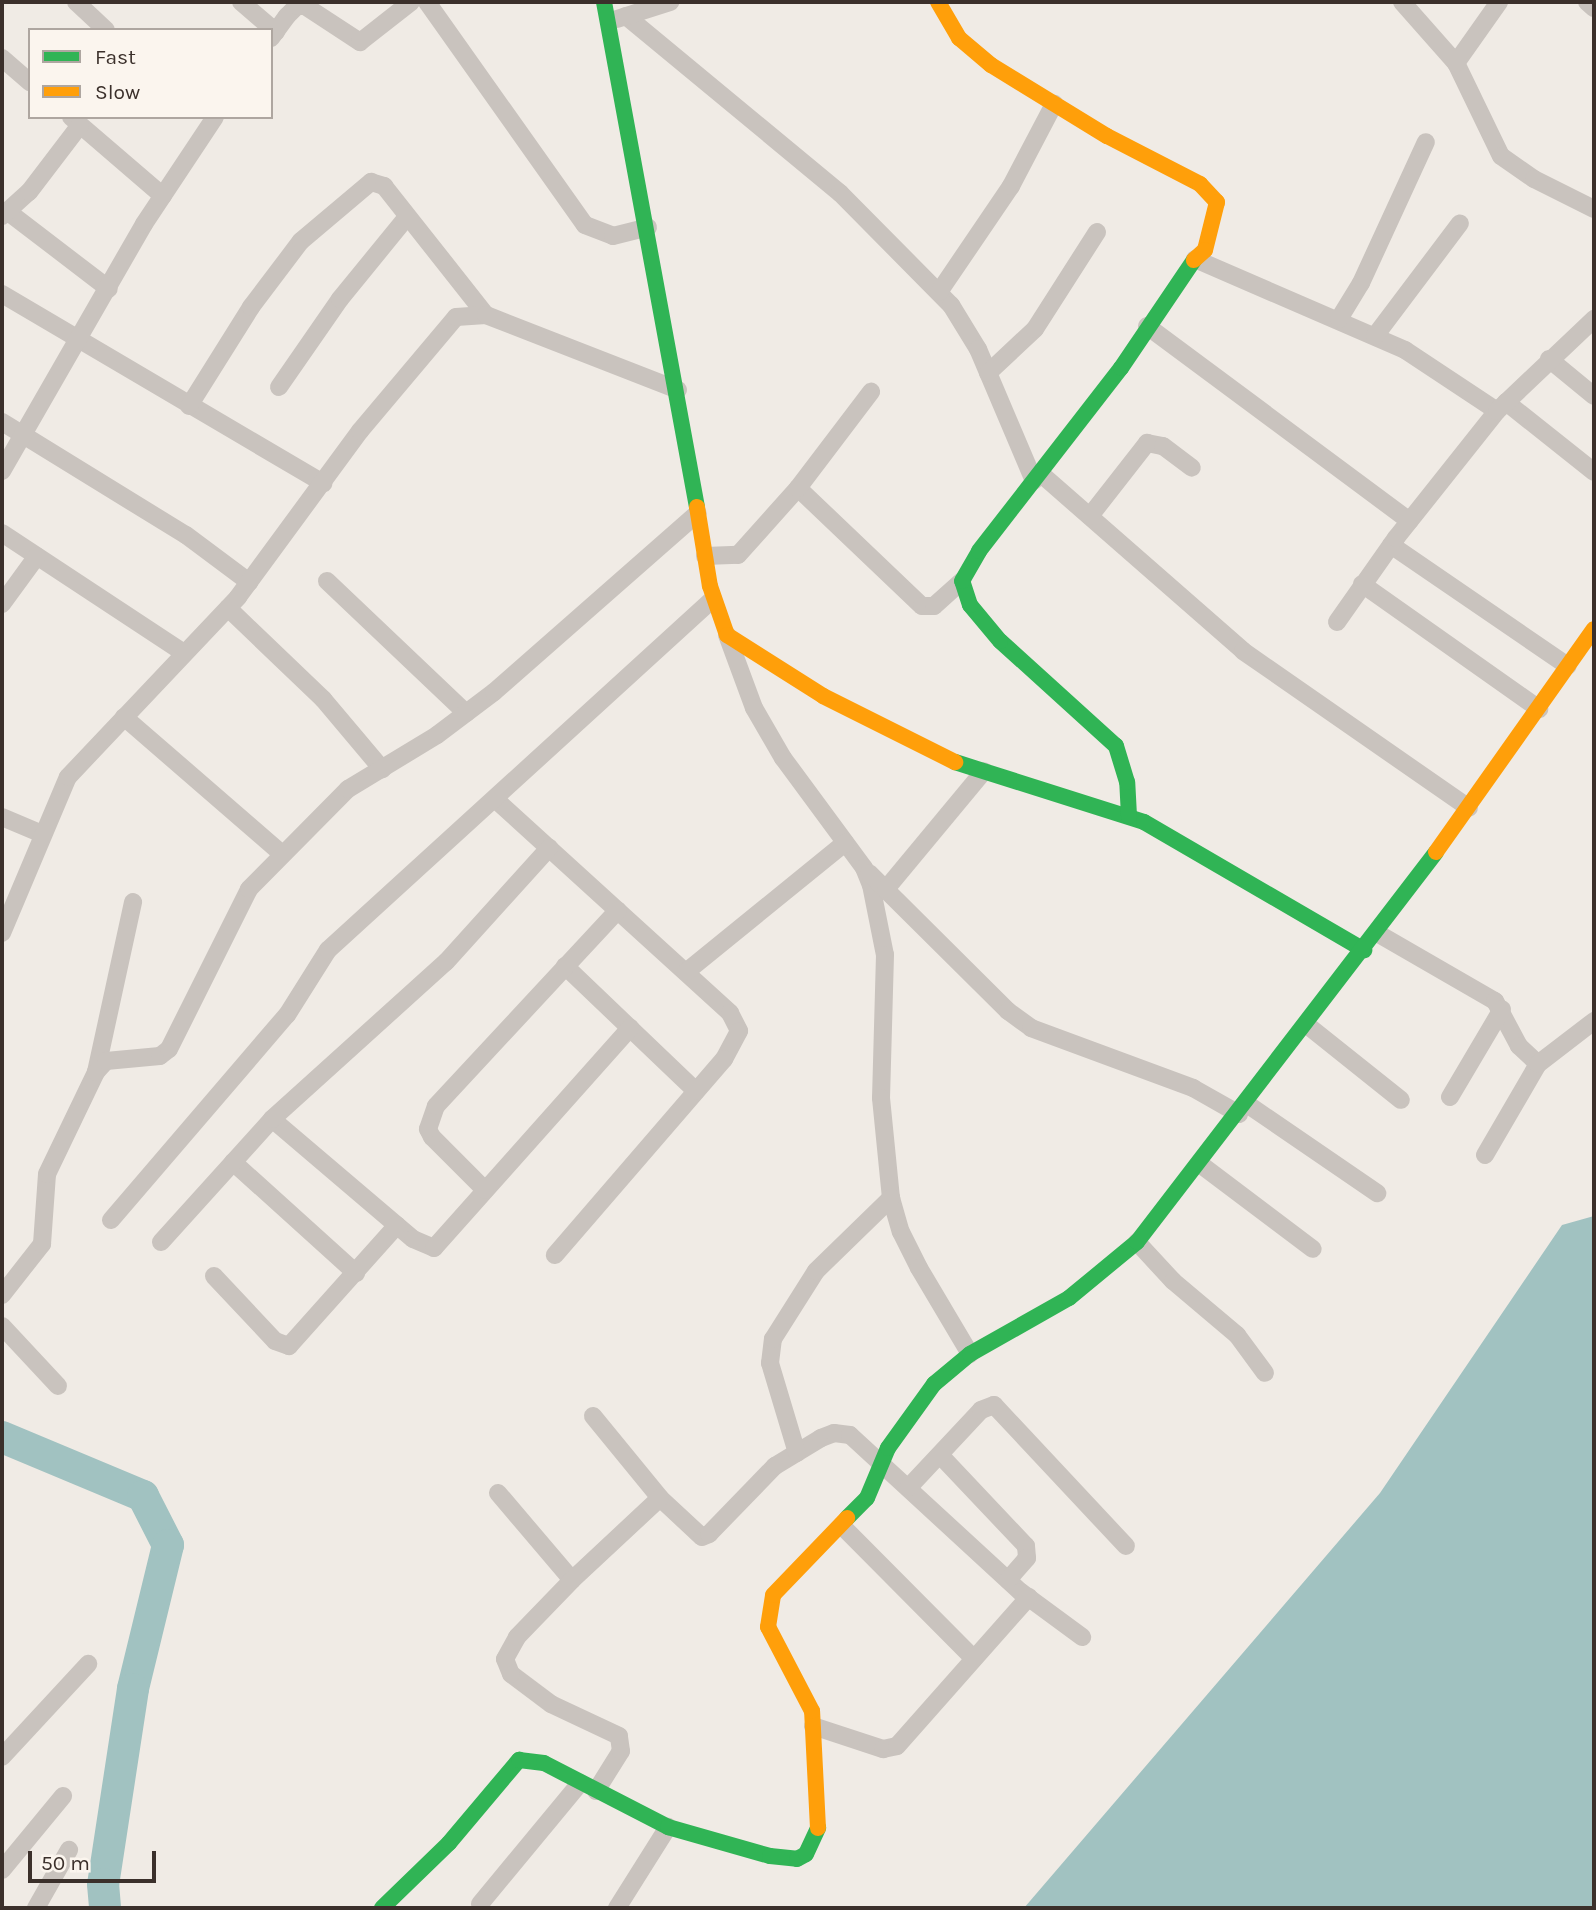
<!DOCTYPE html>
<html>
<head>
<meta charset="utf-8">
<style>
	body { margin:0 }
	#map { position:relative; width:1596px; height:1910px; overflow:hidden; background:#f0ebe5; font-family:Karla,sans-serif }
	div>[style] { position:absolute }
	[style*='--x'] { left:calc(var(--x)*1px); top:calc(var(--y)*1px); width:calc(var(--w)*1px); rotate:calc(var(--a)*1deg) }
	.water>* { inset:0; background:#a1c2c1 }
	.river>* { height:32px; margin:-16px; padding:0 16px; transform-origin:16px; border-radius:16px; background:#a1c2c1 }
	.street>* { height:18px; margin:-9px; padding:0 9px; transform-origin:9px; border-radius:9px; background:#c9c3be }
	.fast>* { height:16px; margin:-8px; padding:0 8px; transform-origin:8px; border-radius:8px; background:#30b455 }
	.slow>* { height:16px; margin:-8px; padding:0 8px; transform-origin:8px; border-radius:8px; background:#ff9f0a }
	span { translate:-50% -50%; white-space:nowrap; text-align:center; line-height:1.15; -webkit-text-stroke:5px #fbf5ee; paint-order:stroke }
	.frame { position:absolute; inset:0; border:4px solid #3b302b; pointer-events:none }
	.legend { position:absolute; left:28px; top:28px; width:245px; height:91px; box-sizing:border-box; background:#fbf5ee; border:2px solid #aea6a0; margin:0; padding:9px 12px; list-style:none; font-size:21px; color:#3b302b }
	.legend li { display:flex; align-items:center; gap:14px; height:35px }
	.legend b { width:35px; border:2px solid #aea6a0 }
	.scale { position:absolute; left:28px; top:1851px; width:128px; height:32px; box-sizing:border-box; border:4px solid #3b302b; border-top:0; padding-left:9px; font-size:21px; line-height:24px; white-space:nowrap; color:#3b302b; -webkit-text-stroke:5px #fbf5ee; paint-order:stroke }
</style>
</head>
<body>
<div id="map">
	<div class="water">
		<div style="clip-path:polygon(1594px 1216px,1594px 1908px,1024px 1908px,1380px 1493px,1562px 1225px)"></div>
	</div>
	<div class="river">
		<div style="--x:2;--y:1437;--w:153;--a:22.7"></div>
		<div style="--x:143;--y:1496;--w:55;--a:63"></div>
		<div style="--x:168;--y:1545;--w:148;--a:103.7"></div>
		<div style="--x:133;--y:1689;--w:197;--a:98.7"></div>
		<div style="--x:103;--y:1884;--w:24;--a:85"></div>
	</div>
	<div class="street">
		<div style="--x:76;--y:2;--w:41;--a:43"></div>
		<div style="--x:241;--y:2;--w:46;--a:40.6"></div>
		<div style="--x:427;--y:2;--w:273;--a:54.7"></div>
		<div style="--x:585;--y:225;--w:30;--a:21"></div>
		<div style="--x:613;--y:236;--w:36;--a:-14"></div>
		<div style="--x:1402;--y:2;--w:81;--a:48.5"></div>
		<div style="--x:1456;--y:63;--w:103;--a:64.2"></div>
		<div style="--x:1501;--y:156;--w:40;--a:34.9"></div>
		<div style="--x:1534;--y:179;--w:67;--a:26.6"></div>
		<div style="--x:1587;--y:2;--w:9;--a:41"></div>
		<div style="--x:626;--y:16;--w:278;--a:39.6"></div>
		<div style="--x:840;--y:193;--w:158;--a:45.3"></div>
		<div style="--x:951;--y:305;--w:52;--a:58.5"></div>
		<div style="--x:978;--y:349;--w:143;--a:67"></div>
		<div style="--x:617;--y:19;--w:56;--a:-17.8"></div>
		<div style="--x:271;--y:38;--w:27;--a:-54"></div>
		<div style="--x:287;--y:16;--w:14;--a:-45"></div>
		<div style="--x:297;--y:6;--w:8;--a:0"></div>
		<div style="--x:305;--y:6;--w:66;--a:33.2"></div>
		<div style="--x:360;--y:42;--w:65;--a:-38.1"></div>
		<div style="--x:2;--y:58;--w:37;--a:41"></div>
		<div style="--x:1456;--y:63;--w:75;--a:-54.8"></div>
		<div style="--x:71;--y:117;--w:121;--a:40.7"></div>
		<div style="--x:7;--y:211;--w:128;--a:37.4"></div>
		<div style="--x:2;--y:216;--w:36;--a:-42"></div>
		<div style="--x:29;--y:192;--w:84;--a:-52.7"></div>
		<div style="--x:1195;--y:259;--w:229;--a:23.4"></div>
		<div style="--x:1405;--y:350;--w:110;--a:33.5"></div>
		<div style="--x:939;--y:292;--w:128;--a:-55.8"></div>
		<div style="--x:1011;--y:186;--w:93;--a:-62.3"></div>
		<div style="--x:2;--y:294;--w:373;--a:30.5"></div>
		<div style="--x:1339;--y:319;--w:42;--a:-58.6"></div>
		<div style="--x:1361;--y:283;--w:155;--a:-65.3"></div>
		<div style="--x:1147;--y:326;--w:327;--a:36.6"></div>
		<div style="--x:1375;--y:336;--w:141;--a:-53"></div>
		<div style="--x:1549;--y:359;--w:58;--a:39.4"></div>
		<div style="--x:988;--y:373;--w:64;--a:-43.1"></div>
		<div style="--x:1035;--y:329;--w:115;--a:-57.4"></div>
		<div style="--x:279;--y:387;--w:107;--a:-55.3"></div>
		<div style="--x:340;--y:299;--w:104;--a:-50.8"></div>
		<div style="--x:1506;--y:402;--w:112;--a:38.5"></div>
		<div style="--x:189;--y:406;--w:117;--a:-57.9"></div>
		<div style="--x:251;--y:307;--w:83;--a:-52.9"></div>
		<div style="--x:301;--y:241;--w:92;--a:-40.1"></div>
		<div style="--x:371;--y:182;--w:14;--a:17"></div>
		<div style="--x:384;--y:186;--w:164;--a:51.7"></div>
		<div style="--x:2;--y:422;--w:216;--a:31.6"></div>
		<div style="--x:186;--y:535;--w:79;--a:36.7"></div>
		<div style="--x:2;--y:471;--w:285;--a:-60.1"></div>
		<div style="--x:144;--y:224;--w:128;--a:-56.4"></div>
		<div style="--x:1040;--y:473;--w:270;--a:41.2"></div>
		<div style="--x:1243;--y:651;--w:275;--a:34.8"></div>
		<div style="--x:798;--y:488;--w:171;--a:43.6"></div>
		<div style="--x:922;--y:606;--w:12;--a:0"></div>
		<div style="--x:934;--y:606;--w:38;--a:-42"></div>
		<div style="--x:1090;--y:516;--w:93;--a:-52"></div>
		<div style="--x:1147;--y:443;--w:16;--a:11"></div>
		<div style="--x:1163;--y:446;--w:36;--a:37"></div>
		<div style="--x:2;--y:533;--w:218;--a:33.4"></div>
		<div style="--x:1391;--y:545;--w:214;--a:34.4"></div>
		<div style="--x:705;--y:556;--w:33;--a:-2"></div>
		<div style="--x:738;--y:555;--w:90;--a:-48.2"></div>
		<div style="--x:798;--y:488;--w:121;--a:-52.8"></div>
		<div style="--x:327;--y:581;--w:192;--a:43.5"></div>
		<div style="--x:1362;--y:584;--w:217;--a:35.2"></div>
		<div style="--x:2;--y:604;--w:59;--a:-53.9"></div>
		<div style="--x:228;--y:608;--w:132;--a:43.8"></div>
		<div style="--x:323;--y:699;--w:92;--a:49.9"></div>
		<div style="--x:1337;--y:622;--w:103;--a:-54.9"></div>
		<div style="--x:1396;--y:538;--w:162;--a:-51.5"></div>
		<div style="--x:1497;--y:411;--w:134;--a:-43.5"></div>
		<div style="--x:727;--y:635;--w:78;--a:69.7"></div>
		<div style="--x:754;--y:708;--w:58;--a:59.9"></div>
		<div style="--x:783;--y:758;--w:137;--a:53.6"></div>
		<div style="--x:864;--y:868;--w:18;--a:68"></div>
		<div style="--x:871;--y:885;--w:71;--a:78.7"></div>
		<div style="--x:885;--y:955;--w:143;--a:91.6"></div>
		<div style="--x:881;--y:1098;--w:100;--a:84.3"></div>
		<div style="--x:891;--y:1198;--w:35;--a:74"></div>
		<div style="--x:901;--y:1232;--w:40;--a:63.4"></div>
		<div style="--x:919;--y:1268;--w:100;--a:59.3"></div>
		<div style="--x:124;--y:717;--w:208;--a:40.9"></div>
		<div style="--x:495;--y:799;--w:318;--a:42.3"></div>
		<div style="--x:730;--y:1013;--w:20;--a:63"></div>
		<div style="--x:739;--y:1031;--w:32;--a:118"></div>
		<div style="--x:724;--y:1059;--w:259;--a:130.8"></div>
		<div style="--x:2;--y:817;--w:43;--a:23"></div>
		<div style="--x:869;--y:873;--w:196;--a:44.8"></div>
		<div style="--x:1008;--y:1011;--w:29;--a:36"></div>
		<div style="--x:1031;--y:1028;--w:173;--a:20.3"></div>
		<div style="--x:1193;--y:1088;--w:53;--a:29.5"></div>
		<div style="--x:886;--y:889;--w:153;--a:-50.3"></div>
		<div style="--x:2;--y:933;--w:169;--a:-67.1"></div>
		<div style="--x:68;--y:777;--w:248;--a:-46.6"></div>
		<div style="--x:238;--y:597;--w:206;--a:-53.7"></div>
		<div style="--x:360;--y:431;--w:149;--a:-49.9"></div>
		<div style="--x:456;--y:317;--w:30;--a:-4"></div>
		<div style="--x:486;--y:315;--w:206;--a:21.3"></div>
		<div style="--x:1377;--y:933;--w:136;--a:30"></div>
		<div style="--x:1495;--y:1001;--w:51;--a:61.9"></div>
		<div style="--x:1519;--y:1046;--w:26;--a:43"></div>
		<div style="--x:565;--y:966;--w:181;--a:43.7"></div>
		<div style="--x:686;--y:972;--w:205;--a:-39.1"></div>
		<div style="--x:1307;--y:1025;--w:120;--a:38.6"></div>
		<div style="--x:96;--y:1072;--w:174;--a:-77.7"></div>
		<div style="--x:1450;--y:1097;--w:102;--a:-59.4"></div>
		<div style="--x:1247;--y:1104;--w:158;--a:34.4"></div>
		<div style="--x:272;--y:1119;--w:185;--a:40.4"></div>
		<div style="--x:413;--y:1239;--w:23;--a:23"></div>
		<div style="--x:434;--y:1248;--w:295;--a:-48.3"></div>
		<div style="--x:1485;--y:1155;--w:105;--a:-59.8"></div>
		<div style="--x:1538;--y:1064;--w:71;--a:-37.5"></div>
		<div style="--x:233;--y:1162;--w:166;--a:42.1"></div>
		<div style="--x:1200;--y:1164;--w:141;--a:37"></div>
		<div style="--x:485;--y:1190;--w:75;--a:-135"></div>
		<div style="--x:432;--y:1137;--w:9;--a:-117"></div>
		<div style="--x:428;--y:1129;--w:24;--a:-71"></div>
		<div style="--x:436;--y:1106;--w:267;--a:-47.1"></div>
		<div style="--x:111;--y:1220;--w:270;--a:-49.4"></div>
		<div style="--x:287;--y:1015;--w:77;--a:-57.8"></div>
		<div style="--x:328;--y:950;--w:521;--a:-42.36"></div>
		<div style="--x:161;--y:1242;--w:166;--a:-47.9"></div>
		<div style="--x:272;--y:1119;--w:234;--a:-42.1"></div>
		<div style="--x:446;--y:962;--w:154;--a:-47.9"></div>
		<div style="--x:1137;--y:1242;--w:53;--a:47.3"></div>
		<div style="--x:1173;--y:1281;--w:84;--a:40.2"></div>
		<div style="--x:1237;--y:1335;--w:47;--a:53.6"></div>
		<div style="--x:214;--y:1276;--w:89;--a:46.8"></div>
		<div style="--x:275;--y:1341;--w:15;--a:20"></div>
		<div style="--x:289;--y:1346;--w:162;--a:-48.2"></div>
		<div style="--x:2;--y:1295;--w:65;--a:-51.9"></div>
		<div style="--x:42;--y:1244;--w:70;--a:-85.9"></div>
		<div style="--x:47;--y:1174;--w:113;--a:-64.3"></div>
		<div style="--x:96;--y:1072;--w:15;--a:-48"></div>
		<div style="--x:106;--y:1061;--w:54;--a:-5.3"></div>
		<div style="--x:160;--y:1056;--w:11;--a:-38"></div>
		<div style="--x:169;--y:1049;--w:179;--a:-63.4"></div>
		<div style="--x:249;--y:889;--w:141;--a:-45.3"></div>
		<div style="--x:348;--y:789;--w:104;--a:-31.2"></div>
		<div style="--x:437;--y:735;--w:71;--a:-37"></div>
		<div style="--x:494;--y:692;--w:271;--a:-41.3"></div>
		<div style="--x:2;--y:1326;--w:82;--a:47"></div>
		<div style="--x:593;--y:1416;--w:106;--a:50.7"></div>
		<div style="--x:660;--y:1498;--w:57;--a:42.9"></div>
		<div style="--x:702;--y:1537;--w:8;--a:-23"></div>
		<div style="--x:709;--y:1534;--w:95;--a:-45.9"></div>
		<div style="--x:775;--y:1466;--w:54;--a:-31.3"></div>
		<div style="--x:821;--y:1438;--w:14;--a:-21"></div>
		<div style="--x:834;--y:1433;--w:16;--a:7"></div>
		<div style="--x:850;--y:1435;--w:232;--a:42.6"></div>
		<div style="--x:1021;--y:1592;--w:76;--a:36.4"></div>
		<div style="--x:797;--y:1453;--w:94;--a:-106.7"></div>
		<div style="--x:770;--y:1363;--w:24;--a:-83"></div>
		<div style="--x:773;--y:1339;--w:80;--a:-57.7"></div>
		<div style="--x:816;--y:1271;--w:105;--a:-44.2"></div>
		<div style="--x:940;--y:1455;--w:125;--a:46.6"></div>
		<div style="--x:1026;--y:1546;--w:12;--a:85"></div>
		<div style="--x:1027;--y:1558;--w:29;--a:131"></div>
		<div style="--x:909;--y:1487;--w:105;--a:-46.9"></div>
		<div style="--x:981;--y:1410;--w:14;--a:-21"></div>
		<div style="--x:994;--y:1405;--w:193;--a:46.9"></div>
		<div style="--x:498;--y:1493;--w:114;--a:49.6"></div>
		<div style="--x:842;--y:1526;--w:187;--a:45.2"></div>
		<div style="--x:813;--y:1726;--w:74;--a:18.2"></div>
		<div style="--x:883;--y:1749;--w:14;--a:-12"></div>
		<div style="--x:897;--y:1746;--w:199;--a:-48.5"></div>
		<div style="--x:2;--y:1757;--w:127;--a:-47.2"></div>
		<div style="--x:596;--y:1791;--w:47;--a:-58"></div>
		<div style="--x:621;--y:1751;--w:15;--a:-98"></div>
		<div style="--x:619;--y:1736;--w:75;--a:-154.8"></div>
		<div style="--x:551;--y:1704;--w:50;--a:-143.1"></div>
		<div style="--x:511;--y:1674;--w:16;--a:-112"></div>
		<div style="--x:505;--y:1659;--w:25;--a:-61"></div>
		<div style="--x:517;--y:1637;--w:79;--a:-46"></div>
		<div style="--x:572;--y:1580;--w:120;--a:-43"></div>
		<div style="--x:2;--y:1870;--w:96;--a:-50.5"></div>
		<div style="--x:480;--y:1904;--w:157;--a:-50.4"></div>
		<div style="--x:36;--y:1908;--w:67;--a:-60.4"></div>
		<div style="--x:617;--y:1908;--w:96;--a:-57.8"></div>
	</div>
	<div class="fast">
		<div style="--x:604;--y:2;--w:513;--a:79.57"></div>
		<div style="--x:955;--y:762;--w:198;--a:17.6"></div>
		<div style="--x:1144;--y:822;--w:255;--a:30.2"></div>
		<div style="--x:1129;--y:816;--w:34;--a:-93"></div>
		<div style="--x:1127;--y:782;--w:38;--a:-107"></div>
		<div style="--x:1116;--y:746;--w:156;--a:-137.8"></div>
		<div style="--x:1000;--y:641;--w:47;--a:-129.8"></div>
		<div style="--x:970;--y:605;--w:25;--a:-108"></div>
		<div style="--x:962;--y:581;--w:34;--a:-60"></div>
		<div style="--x:979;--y:551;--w:232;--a:-52.2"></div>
		<div style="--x:1121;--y:368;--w:130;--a:-55.9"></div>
		<div style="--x:847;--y:1518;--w:28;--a:-45"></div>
		<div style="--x:867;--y:1498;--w:54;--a:-67.2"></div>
		<div style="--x:888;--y:1448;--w:79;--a:-54.3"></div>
		<div style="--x:934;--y:1384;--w:47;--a:-39.8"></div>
		<div style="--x:970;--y:1354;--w:114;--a:-29.5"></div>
		<div style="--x:1069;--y:1298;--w:88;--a:-39.5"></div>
		<div style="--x:1137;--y:1242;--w:491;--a:-52.5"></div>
		<div style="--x:382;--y:1908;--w:93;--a:-44.1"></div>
		<div style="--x:449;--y:1843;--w:109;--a:-49.9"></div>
		<div style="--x:519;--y:1760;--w:25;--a:7"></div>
		<div style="--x:544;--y:1763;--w:140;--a:27.3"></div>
		<div style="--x:668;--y:1827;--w:106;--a:15.9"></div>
		<div style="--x:770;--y:1856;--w:27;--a:6"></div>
		<div style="--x:797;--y:1859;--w:10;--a:-29"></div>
		<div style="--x:806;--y:1854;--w:29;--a:-65"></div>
	</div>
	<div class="slow">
		<div style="--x:938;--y:2;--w:42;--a:59.7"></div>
		<div style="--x:959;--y:38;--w:42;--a:40.2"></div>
		<div style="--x:991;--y:65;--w:136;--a:31.5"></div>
		<div style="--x:1107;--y:136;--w:105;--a:27.3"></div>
		<div style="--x:1200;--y:184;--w:25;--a:47"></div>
		<div style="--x:1217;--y:202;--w:49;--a:104"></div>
		<div style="--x:1205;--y:250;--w:15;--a:138"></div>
		<div style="--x:697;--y:507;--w:80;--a:80.7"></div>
		<div style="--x:710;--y:586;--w:52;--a:70.9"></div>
		<div style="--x:727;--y:635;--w:114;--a:32.4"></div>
		<div style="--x:823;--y:696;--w:148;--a:26.6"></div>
		<div style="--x:1436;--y:852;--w:273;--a:-54.7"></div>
		<div style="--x:818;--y:1828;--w:117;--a:-92.9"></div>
		<div style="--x:812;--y:1711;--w:95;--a:-117.6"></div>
		<div style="--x:768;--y:1627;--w:32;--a:-81"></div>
		<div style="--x:773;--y:1595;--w:107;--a:-46.1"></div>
	</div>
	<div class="frame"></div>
	<ul class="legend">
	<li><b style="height:9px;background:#30b455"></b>Fast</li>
	<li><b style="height:9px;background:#ff9f0a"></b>Slow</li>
	</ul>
	<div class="scale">50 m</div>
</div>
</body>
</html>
